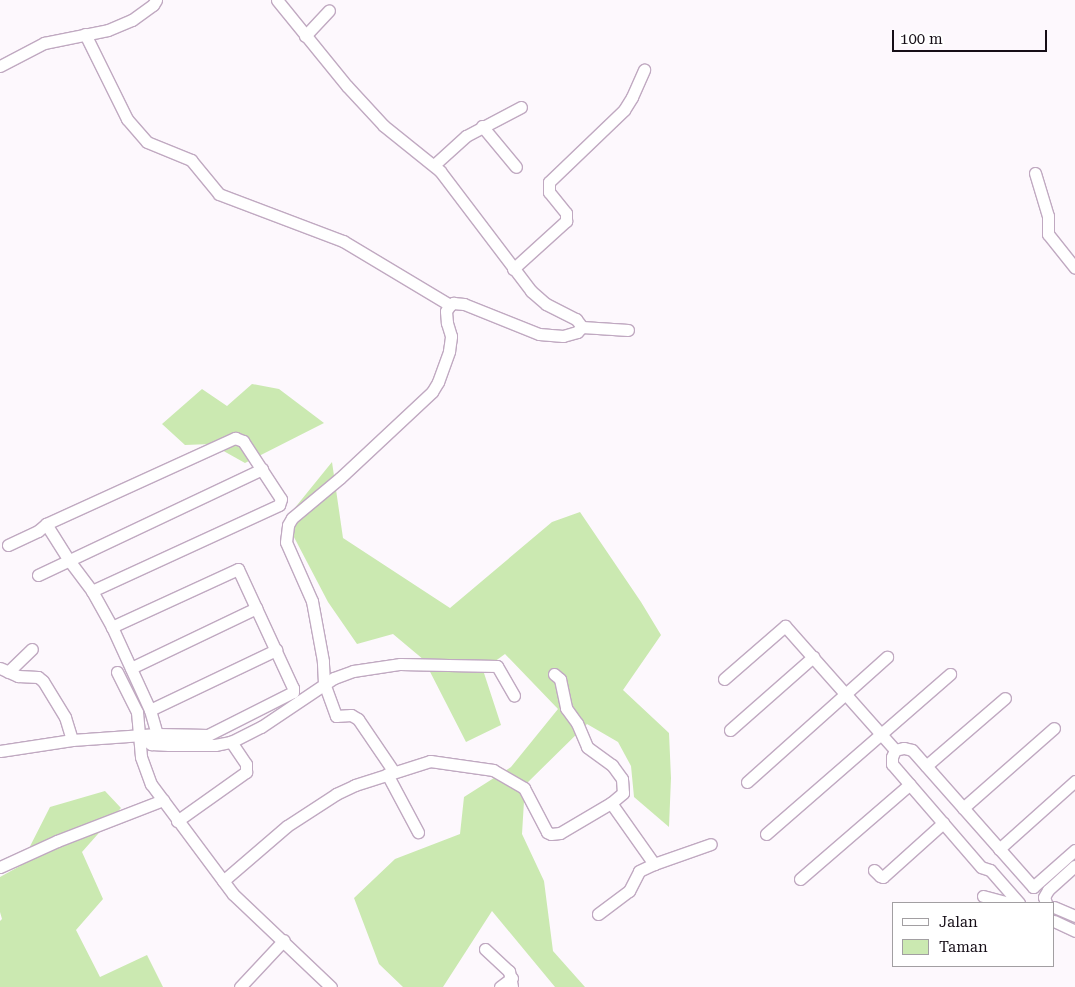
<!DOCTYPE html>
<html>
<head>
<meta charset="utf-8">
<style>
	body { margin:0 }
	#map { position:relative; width:1075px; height:987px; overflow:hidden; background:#fdf8fd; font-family:"Roboto Serif",serif }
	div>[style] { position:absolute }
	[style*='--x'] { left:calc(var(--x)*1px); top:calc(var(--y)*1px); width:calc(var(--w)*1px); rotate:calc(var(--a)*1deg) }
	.green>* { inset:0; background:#cbe9b1 }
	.roads { filter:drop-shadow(1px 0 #c0a9c1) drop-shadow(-1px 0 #c0a9c1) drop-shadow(0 1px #c0a9c1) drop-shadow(0 -1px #c0a9c1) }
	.street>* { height:11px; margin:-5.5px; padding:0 5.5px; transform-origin:5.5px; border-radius:5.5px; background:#fff }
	span { translate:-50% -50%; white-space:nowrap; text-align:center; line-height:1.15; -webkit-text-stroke:4px #fff; paint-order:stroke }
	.legend { position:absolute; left:892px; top:902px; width:162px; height:65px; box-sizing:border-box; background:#fff; border:1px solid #a29fa2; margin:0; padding:6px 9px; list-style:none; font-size:15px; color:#160e17 }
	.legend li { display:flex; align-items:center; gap:10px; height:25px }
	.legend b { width:25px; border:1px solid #a29fa2 }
	.scale { position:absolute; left:892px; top:30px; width:155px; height:22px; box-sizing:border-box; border:2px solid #160e17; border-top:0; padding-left:6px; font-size:15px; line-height:18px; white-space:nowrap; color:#160e17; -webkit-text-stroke:4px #fff; paint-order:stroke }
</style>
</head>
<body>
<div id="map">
	<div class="green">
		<div style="clip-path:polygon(252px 384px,279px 389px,324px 423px,245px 463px,211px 444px,185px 445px,162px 424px,202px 389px,227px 406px)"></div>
		<div style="clip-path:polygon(332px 462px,343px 538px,450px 608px,552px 522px,580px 512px,641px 602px,661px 635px,623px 690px,669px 733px,671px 778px,669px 827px,634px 797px,631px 766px,618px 742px,587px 724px,525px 785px,522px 834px,544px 881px,553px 951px,585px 987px,555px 987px,492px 911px,443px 987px,403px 987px,379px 964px,354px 898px,395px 859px,460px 834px,464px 797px,511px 767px,558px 709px,505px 654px,483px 670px,501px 725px,466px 742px,424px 660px,393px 634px,357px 644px,328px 602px,285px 520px)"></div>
		<div style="clip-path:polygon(105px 791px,121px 808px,82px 852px,103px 899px,76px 930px,100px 977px,147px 955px,163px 987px,0 987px,0 921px,2px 919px,0 912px,0 877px,20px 866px,50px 807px)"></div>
	</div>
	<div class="roads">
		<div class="street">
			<div style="--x:277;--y:0;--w:111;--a:50.9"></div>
			<div style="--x:347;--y:86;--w:54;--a:47.2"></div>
			<div style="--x:384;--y:126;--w:72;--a:38.8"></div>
			<div style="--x:440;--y:171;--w:151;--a:52.8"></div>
			<div style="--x:531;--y:291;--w:20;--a:41"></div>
			<div style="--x:546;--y:304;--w:34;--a:27"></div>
			<div style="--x:576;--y:319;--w:10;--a:53"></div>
			<div style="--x:582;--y:327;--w:46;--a:3.7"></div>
			<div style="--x:85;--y:34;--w:95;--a:63.7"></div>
			<div style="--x:127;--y:119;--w:30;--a:49"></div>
			<div style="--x:147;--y:142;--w:48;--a:22.2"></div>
			<div style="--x:191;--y:160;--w:44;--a:50.5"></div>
			<div style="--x:219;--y:194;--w:133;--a:20.8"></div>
			<div style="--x:343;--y:241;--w:125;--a:30.9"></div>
			<div style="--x:305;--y:36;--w:35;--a:-47"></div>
			<div style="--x:0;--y:66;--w:50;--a:-27.6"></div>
			<div style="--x:44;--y:43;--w:65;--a:-11.5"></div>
			<div style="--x:108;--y:30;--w:26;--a:-23"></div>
			<div style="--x:132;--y:20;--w:26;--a:-36"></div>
			<div style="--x:153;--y:5;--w:6;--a:-59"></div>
			<div style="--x:482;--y:126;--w:53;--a:50.3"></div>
			<div style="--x:434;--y:165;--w:43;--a:-42.2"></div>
			<div style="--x:466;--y:136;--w:62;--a:-27.8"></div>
			<div style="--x:1035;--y:173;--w:45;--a:73.2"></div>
			<div style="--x:1048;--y:216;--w:18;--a:90"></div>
			<div style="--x:1048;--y:234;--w:43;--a:51.5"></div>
			<div style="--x:513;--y:269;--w:72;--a:-42.2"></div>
			<div style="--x:566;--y:221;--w:8;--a:-90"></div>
			<div style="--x:566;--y:213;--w:27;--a:-129"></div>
			<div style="--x:549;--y:192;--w:10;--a:-90"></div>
			<div style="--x:549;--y:182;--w:104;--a:-43.8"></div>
			<div style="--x:624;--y:110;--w:15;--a:-58"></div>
			<div style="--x:632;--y:97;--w:30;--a:-66"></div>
			<div style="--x:46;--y:524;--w:41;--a:57.8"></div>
			<div style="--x:68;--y:559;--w:40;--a:53"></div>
			<div style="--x:92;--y:591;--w:41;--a:60.9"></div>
			<div style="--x:112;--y:627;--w:91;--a:65.4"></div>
			<div style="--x:150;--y:710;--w:25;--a:74"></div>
			<div style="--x:8;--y:545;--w:33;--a:-25"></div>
			<div style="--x:38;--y:531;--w:11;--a:-41"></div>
			<div style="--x:46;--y:524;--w:208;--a:-24.5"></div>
			<div style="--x:235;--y:438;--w:9;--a:21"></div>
			<div style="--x:243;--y:441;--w:69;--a:56.8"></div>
			<div style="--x:281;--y:499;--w:6;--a:108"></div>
			<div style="--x:279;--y:505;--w:206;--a:155.3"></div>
			<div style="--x:38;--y:575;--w:248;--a:-25.3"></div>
			<div style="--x:0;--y:668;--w:20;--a:24"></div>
			<div style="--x:18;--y:676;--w:20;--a:3"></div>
			<div style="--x:38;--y:677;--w:6;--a:39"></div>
			<div style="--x:43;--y:681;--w:42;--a:58.6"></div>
			<div style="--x:65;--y:717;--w:24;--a:73"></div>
			<div style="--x:131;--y:668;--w:139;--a:-25.6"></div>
			<div style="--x:8;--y:672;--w:33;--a:-44"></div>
			<div style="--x:117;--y:672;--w:45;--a:63.4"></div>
			<div style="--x:137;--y:712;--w:45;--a:84.9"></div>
			<div style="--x:141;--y:757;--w:29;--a:70"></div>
			<div style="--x:151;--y:784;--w:137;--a:53.3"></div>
			<div style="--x:233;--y:894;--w:135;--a:43.5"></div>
			<div style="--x:554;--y:674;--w:8;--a:40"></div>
			<div style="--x:560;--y:679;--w:30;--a:78"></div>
			<div style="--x:566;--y:708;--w:19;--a:54"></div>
			<div style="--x:577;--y:723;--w:26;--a:67"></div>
			<div style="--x:587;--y:747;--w:31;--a:36"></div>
			<div style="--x:612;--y:765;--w:17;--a:54"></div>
			<div style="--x:622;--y:779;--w:14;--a:86"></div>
			<div style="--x:623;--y:793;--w:16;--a:140"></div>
			<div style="--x:724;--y:679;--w:81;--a:-41"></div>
			<div style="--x:785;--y:626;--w:166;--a:48.4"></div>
			<div style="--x:150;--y:710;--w:140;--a:-25.5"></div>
			<div style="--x:730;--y:730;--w:111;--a:-41.3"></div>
			<div style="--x:140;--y:736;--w:14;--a:36"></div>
			<div style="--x:151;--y:744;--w:18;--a:3"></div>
			<div style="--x:169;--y:745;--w:46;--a:0"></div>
			<div style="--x:215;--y:745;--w:16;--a:-11"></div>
			<div style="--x:231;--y:742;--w:34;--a:-27"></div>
			<div style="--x:261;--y:727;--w:88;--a:-33.9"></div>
			<div style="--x:334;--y:678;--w:20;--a:-20"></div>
			<div style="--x:353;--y:671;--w:48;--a:-8.5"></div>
			<div style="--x:400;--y:664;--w:97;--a:1.2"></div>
			<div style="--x:497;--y:666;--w:34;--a:60"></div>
			<div style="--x:0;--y:751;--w:73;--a:-8.7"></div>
			<div style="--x:72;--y:740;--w:85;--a:-4"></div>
			<div style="--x:157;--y:734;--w:51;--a:1.1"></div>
			<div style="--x:208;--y:735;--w:95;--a:-26.8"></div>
			<div style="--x:293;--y:692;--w:4;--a:-90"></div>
			<div style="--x:293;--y:688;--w:131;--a:-114.8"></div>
			<div style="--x:238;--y:569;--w:139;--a:155.3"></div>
			<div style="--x:926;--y:766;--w:104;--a:-40.7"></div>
			<div style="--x:394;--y:772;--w:64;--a:-124.2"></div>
			<div style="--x:358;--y:719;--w:8;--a:-150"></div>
			<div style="--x:351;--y:715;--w:15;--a:176"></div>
			<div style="--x:336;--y:716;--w:35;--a:-110"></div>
			<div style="--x:324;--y:683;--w:22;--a:-93"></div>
			<div style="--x:323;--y:661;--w:61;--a:-100.4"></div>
			<div style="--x:312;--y:601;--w:64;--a:-113.8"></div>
			<div style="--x:286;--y:542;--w:17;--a:-83"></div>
			<div style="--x:288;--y:525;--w:8;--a:-60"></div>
			<div style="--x:292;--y:518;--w:62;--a:-39.8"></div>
			<div style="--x:340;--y:478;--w:126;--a:-43.1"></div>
			<div style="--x:432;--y:392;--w:12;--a:-59"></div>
			<div style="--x:438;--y:382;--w:33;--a:-70"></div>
			<div style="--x:449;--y:351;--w:15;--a:-82"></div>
			<div style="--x:451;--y:336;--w:14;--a:-107"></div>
			<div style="--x:447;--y:323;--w:12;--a:-95"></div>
			<div style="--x:446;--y:311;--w:7;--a:-56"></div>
			<div style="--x:450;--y:305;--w:4;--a:-34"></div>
			<div style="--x:453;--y:303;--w:11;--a:5"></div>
			<div style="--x:464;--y:304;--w:81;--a:21.8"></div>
			<div style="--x:539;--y:334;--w:24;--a:5"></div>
			<div style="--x:563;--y:336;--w:15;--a:-16"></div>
			<div style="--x:577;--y:332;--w:7;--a:-45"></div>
			<div style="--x:387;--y:774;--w:66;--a:61.9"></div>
			<div style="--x:747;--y:782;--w:188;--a:-41.8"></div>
			<div style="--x:963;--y:808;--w:121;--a:-41.3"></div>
			<div style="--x:177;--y:821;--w:85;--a:-35.4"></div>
			<div style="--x:246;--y:772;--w:8;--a:-90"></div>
			<div style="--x:246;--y:764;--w:27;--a:-124"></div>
			<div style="--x:766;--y:834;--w:244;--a:-41"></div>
			<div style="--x:999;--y:849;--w:102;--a:-41.8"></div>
			<div style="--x:0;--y:867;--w:63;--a:-24.5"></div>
			<div style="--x:57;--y:841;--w:114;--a:-21.1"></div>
			<div style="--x:874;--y:870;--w:8;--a:45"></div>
			<div style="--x:880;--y:876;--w:3;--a:18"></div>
			<div style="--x:883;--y:877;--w:81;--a:-42"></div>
			<div style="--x:800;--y:879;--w:145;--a:-40.8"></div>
			<div style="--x:223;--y:881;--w:84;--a:-40.7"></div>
			<div style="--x:287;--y:826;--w:59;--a:-33.1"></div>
			<div style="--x:336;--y:794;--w:21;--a:-25"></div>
			<div style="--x:355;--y:785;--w:79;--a:-17.7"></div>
			<div style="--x:430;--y:761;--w:64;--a:8.1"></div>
			<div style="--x:493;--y:770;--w:36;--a:30"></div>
			<div style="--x:524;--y:788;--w:50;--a:62.4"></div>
			<div style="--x:547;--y:832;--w:4;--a:27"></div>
			<div style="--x:551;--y:834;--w:9;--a:-6"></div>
			<div style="--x:560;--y:833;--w:59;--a:-30.5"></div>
			<div style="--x:611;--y:803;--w:75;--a:54.8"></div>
			<div style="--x:654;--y:864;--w:60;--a:-19.3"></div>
			<div style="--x:983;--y:896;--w:28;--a:15"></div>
			<div style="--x:1019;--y:903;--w:44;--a:-131.3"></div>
			<div style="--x:990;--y:870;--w:9;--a:-162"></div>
			<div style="--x:981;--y:867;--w:136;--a:-130.8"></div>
			<div style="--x:892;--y:764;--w:7;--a:-90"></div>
			<div style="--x:892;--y:757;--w:8;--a:-67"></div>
			<div style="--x:895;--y:750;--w:9;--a:-13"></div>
			<div style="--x:904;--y:748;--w:8;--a:14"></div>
			<div style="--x:912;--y:750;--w:183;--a:48.5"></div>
			<div style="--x:1033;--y:887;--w:56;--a:-41.4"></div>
			<div style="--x:1046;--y:903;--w:6;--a:-108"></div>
			<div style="--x:1044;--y:897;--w:8;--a:-60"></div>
			<div style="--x:1048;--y:890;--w:36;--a:-42"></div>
			<div style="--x:1054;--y:907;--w:23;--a:23"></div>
			<div style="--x:598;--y:914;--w:39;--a:-37"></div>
			<div style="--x:629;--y:891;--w:22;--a:-63"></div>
			<div style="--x:639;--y:871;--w:17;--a:-25"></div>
			<div style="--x:1054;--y:921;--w:23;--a:25"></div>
			<div style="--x:485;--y:949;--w:33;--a:43"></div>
			<div style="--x:509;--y:971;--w:16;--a:79"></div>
			<div style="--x:240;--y:987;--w:64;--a:-46.9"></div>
			<div style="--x:500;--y:987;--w:15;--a:-37"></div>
		</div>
	</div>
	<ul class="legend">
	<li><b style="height:6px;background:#fff"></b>Jalan</li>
	<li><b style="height:14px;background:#cbe9b1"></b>Taman</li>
	</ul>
	<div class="scale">100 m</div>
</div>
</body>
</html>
